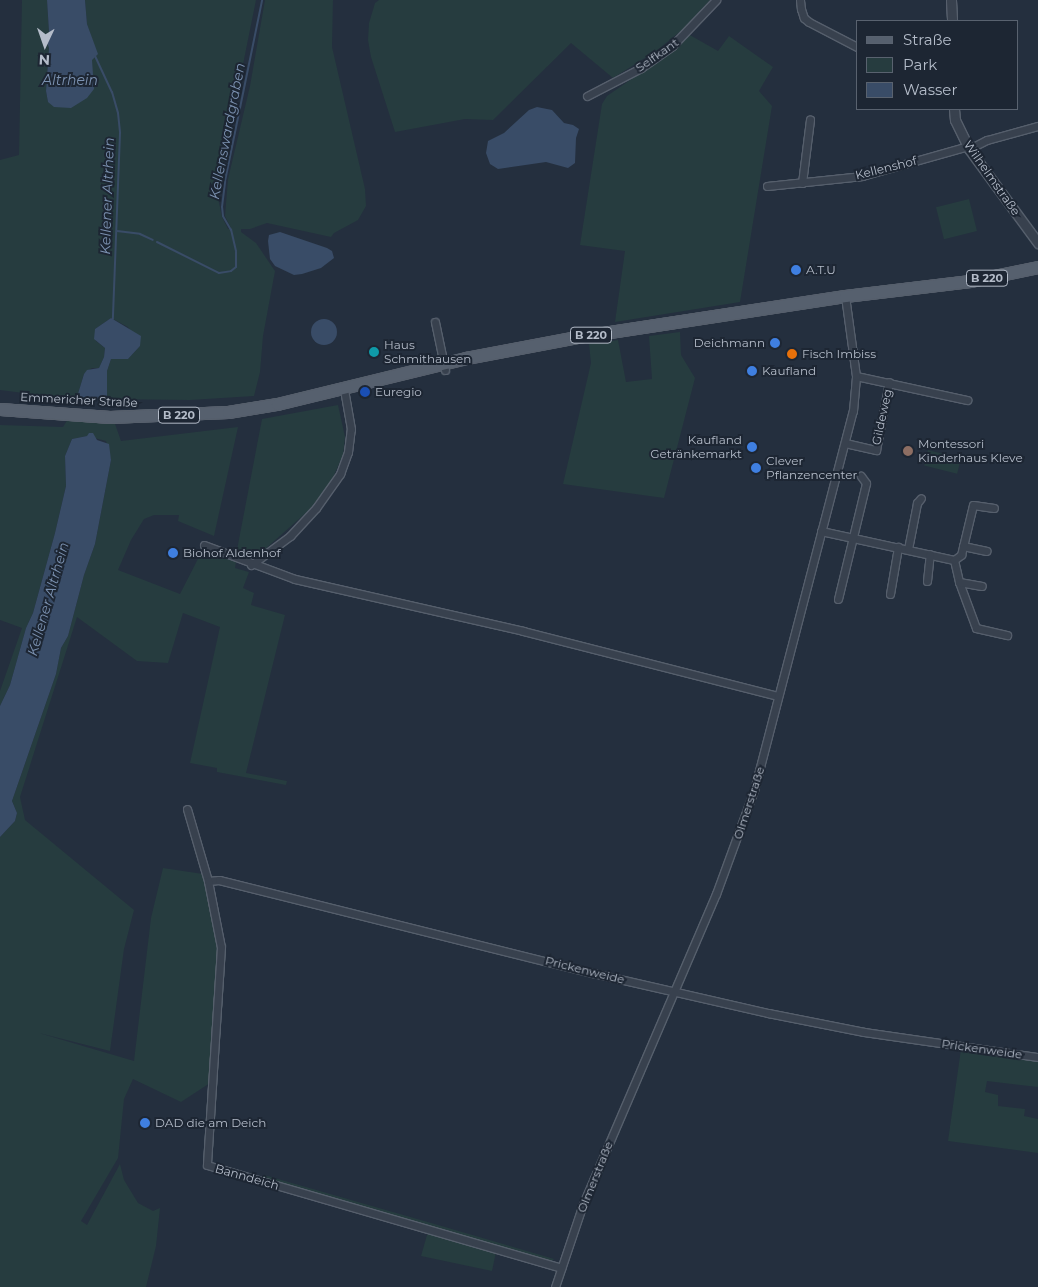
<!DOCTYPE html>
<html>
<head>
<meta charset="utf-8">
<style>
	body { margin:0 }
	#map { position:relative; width:1038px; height:1287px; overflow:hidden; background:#242f3e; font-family:Montserrat,sans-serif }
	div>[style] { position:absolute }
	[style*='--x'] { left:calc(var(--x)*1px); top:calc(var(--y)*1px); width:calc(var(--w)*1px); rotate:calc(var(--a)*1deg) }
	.green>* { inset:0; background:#263c3f; transform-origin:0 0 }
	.water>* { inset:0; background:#394c67 }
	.round { border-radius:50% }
	.stream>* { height:2px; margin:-1px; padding:0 1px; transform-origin:1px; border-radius:1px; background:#394c67 }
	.roads { filter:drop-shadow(1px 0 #565f6c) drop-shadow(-1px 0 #565f6c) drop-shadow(0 1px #565f6c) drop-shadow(0 -1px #565f6c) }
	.minor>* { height:7px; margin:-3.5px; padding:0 3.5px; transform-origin:3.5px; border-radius:3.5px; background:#38414e }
	.tertiary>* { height:9px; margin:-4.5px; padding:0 4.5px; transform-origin:4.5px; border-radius:4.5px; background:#38414e }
	.primary>* { height:11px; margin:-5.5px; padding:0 5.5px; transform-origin:5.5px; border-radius:5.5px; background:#56606e }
	.dots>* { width:14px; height:14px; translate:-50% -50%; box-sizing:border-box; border:2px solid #1d2633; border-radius:50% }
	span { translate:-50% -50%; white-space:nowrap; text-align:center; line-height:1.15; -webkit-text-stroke:4px #1d2633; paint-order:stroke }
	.shield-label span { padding:1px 4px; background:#1d2633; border:1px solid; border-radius:4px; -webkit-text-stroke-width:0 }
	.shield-label { font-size:11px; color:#b4bcc9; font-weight:700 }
	.street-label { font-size:12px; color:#b4bcc9 }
	.poi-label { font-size:12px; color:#b4bcc9 }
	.left { translate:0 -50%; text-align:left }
	.right { translate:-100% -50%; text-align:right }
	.water-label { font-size:14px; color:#7c92b1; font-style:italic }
	.legend { position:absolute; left:856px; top:20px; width:162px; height:90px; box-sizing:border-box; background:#1d2633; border:1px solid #59626f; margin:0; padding:6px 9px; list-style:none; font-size:15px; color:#b4bcc9 }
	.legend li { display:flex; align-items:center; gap:10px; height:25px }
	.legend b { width:25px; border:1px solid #59626f }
	.north { position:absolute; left:20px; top:20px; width:50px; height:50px; -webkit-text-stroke:4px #1d2633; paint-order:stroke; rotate:183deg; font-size:14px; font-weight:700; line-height:20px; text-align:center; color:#b4bcc9 }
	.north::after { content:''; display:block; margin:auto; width:18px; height:22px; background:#b4bcc9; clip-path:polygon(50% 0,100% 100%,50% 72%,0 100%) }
</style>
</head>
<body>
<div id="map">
	<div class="green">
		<div style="clip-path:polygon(22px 0,47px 0,49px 32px,46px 41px,49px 48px,46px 91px,48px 102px,95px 81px,92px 73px,92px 59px,97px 54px,87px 24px,85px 0,256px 0,217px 193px,222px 217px,228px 229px,231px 228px,225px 216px,228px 179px,250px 86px,265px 0,333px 0,332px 47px,365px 189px,366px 206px,358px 220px,334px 233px,331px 237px,267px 223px,250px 229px,241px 229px,241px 232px,256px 243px,275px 271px,263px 336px,260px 372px,254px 396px,190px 400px,107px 399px,107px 371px,111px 359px,128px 359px,140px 346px,128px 327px,111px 318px,95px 329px,96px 341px,105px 348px,104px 357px,99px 368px,92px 368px,84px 374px,77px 397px,55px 397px,0 390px,0 160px,19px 155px)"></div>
		<div style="clip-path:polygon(379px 0,710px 0,682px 30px,656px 51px,613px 78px,571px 43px,493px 120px,465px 119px,395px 132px,371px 57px,368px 40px,369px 23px,375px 3px)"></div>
		<div style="clip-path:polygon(688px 34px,718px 51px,729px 36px,773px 67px,759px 91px,772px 106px,740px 302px,615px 322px,625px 251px,580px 245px,602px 104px,607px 96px,649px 67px)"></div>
		<div style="left:969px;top:199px;width:33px;height:34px;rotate:76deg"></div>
		<div style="clip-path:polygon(680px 332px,681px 355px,695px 378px,664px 498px,563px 484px,591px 363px,589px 344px,618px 340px,626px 382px,652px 379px,649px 336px)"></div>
		<div style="clip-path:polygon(338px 405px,345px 437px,343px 455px,330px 484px,308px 511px,264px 550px,244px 557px,236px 555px,262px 419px)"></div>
		<div style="clip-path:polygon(68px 419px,114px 421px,121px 441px,238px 427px,214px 536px,178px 521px,179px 515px,154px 515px,144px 519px,131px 540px,118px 570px,180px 594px,203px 549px,218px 553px,236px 562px,235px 568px,249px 572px,243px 588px,254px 593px,251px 605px,285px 615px,246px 773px,287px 781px,286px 785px,217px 772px,217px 768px,190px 763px,220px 627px,183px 613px,168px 663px,137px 661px,77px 617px,20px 797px,25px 820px,134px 910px,124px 949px,110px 1051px,39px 1033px,134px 1061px,151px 918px,163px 868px,203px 874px,219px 941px,210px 1083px,181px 1102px,133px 1079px,124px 1099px,118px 1158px,81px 1221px,87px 1225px,120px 1164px,124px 1180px,138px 1203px,153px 1211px,160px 1208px,156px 1246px,146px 1287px,0 1287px,0 837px,15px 821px,17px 813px,12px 801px,56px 674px,61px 648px,68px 636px,84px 575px,95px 544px,111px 460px,106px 441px,87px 436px,72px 439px,65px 456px,66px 486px,55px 533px,33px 613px,26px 628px,10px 685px,0 706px,0 691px,22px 628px,0 620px,0 425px,63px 427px)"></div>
		<div style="left:928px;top:450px;width:34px;height:16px;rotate:14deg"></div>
		<div style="clip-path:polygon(961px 1049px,1038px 1059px,1038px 1087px,987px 1081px,985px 1092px,998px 1095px,998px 1106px,1025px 1109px,1024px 1116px,1038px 1119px,1038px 1153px,948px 1141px)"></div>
		<div style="clip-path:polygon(264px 1175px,438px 1225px,554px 1259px,551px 1262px,262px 1179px)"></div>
		<div style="clip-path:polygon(430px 1233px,496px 1252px,492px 1271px,421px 1256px,427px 1235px)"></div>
	</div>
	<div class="water">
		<div style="clip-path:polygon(47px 0,85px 0,87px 24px,98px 54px,92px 60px,94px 89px,87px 98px,71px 108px,54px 107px,48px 102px,46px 91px,49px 48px,46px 40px,49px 32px)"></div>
		<div style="clip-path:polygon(537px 107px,552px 110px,564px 123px,573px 125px,579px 129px,576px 138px,575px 163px,568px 168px,546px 162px,498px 169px,490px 164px,486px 153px,488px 141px,504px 133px,529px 110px)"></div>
		<div style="clip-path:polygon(280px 232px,327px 248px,332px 251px,334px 258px,321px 268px,302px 274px,294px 275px,275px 266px,270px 259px,268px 241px,269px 235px)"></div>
		<div style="clip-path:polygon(111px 318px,141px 336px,140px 346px,128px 359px,111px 359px,107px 371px,107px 399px,77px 397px,84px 374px,87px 370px,99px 368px,104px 357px,105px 348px,94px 339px,95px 329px)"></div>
		<div class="round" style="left:311px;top:319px;width:26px;height:26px"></div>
		<div style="clip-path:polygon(89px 433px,93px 433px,97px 440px,109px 444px,111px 460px,95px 544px,84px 575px,68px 636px,61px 648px,56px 674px,12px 801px,17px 813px,15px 821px,0 837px,0 706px,10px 685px,26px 628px,33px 613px,55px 533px,66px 486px,65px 456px,72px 439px,87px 436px)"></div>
	</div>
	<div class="stream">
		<div style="--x:95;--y:56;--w:40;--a:65"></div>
		<div style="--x:112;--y:92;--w:22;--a:74"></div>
		<div style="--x:118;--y:113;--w:20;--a:84"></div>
		<div style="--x:120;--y:133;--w:186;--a:92.2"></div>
		<div style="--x:117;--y:231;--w:23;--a:7"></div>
		<div style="--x:140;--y:234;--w:14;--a:25"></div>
		<div style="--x:157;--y:242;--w:69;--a:26.6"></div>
		<div style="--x:219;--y:273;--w:12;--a:-9"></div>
		<div style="--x:231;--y:271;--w:6;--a:-39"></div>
		<div style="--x:236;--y:267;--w:16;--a:-90"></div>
		<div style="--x:236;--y:251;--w:22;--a:-103"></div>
		<div style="--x:231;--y:230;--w:16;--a:-120"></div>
		<div style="--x:223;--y:216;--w:9;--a:-96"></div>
		<div style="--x:222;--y:207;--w:26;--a:-83"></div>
		<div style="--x:225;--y:181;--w:185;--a:-78.4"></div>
	</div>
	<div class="roads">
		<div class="minor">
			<div style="--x:800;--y:0;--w:9;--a:84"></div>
			<div style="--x:801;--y:9;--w:9;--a:72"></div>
			<div style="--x:804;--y:18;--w:6;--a:39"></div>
			<div style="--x:809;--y:22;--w:54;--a:27.5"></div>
			<div style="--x:587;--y:96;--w:61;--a:-27.4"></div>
			<div style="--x:641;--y:68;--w:38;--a:-35"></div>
			<div style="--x:672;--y:46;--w:64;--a:-46.3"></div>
			<div style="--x:969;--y:149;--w:20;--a:-27"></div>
			<div style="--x:987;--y:140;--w:53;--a:-15.4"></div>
			<div style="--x:802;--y:183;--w:64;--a:-82.8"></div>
			<div style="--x:767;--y:186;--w:96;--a:-6"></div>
			<div style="--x:862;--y:176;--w:110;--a:-15.8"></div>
			<div style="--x:435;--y:322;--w:49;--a:78.2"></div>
			<div style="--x:856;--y:376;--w:114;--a:12.2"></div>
			<div style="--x:845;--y:443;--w:32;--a:13"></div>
			<div style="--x:876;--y:450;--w:69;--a:-79.2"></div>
			<div style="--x:821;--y:531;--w:136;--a:12.3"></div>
			<div style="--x:954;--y:560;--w:23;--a:77"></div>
			<div style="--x:959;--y:582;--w:49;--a:69.7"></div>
			<div style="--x:976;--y:628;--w:32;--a:13"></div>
			<div style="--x:204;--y:545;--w:97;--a:20.5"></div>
			<div style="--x:295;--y:579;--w:234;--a:12.8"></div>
			<div style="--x:523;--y:631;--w:263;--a:14.3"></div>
			<div style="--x:963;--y:546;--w:24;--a:12"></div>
			<div style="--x:908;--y:549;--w:47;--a:-78.9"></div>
			<div style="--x:917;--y:503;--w:6;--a:-51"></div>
			<div style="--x:954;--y:560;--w:9;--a:-36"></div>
			<div style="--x:961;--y:555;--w:51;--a:-76.5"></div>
			<div style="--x:973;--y:505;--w:21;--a:8"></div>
			<div style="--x:251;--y:565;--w:49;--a:-36.6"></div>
			<div style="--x:290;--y:536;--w:38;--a:-47"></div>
			<div style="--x:316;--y:508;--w:42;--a:-54.8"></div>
			<div style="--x:340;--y:474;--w:23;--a:-70"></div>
			<div style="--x:348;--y:452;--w:23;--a:-83"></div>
			<div style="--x:351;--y:429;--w:40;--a:-100"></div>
			<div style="--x:927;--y:581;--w:27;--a:-84"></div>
			<div style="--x:959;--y:582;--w:23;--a:10"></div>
			<div style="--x:890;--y:594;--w:48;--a:-80.3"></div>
			<div style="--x:838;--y:599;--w:119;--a:-76.4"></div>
			<div style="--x:866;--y:483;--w:9;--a:-126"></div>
			<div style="--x:187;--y:809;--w:75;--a:73.7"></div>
			<div style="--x:208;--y:881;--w:11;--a:-5"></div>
			<div style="--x:219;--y:880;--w:385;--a:14"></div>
			<div style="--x:593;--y:973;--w:180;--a:12.9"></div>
			<div style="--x:768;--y:1013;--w:98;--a:11.2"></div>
			<div style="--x:864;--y:1032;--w:176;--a:8.2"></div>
			<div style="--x:208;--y:881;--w:67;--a:78.9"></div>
			<div style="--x:221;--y:947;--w:218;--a:93.7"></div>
			<div style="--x:207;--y:1165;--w:369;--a:16.2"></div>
			<div style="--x:555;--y:1287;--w:88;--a:-71.4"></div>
			<div style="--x:583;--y:1204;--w:337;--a:-66.8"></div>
			<div style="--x:716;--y:894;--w:111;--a:-69.9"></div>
			<div style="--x:754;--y:790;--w:392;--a:-75.4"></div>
			<div style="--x:853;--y:411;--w:35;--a:-85"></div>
			<div style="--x:856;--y:376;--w:81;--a:-97.8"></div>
		</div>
		<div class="tertiary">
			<div style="--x:951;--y:0;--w:21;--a:87"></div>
			<div style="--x:954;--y:109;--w:11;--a:85"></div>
			<div style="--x:955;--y:120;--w:32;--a:64"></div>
			<div style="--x:969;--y:149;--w:117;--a:53.7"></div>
		</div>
		<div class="primary">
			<div style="--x:0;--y:409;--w:110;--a:4.2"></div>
			<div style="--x:110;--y:417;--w:118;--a:-2.4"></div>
			<div style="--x:228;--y:412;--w:50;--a:-9.3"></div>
			<div style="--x:277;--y:404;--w:195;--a:-13.7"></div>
			<div style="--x:466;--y:358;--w:113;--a:-10.7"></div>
			<div style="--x:577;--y:337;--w:271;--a:-8.7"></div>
			<div style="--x:845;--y:296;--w:126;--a:-6.8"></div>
			<div style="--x:970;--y:281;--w:69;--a:-11.6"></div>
		</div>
	</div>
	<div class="dots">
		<div style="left:796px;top:270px;background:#3f7fe0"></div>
		<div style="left:775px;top:343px;background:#3f7fe0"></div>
		<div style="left:374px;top:352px;background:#0f9aa8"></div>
		<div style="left:792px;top:354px;background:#e8710a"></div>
		<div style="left:752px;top:371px;background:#3f7fe0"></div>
		<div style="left:365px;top:392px;background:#1a4fb4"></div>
		<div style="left:752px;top:447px;background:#3f7fe0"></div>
		<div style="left:908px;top:451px;background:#8d6e63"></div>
		<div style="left:756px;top:468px;background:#3f7fe0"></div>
		<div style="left:173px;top:553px;background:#3f7fe0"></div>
		<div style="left:145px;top:1123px;background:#3f7fe0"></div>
	</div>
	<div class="shield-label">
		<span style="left:987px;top:278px">B 220</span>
		<span style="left:591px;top:335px">B 220</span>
		<span style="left:179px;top:415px">B 220</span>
	</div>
	<div class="street-label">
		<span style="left:657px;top:55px;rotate:-35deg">Selfkant</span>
		<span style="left:886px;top:168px;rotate:-14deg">Kellenshof</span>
		<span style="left:992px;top:178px;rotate:55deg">Wilhelmstraße</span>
		<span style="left:79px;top:400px;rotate:3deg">Emmericher Straße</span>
		<span style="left:882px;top:417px;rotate:-78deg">Gildeweg</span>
		<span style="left:749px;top:803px;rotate:-72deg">Olmerstraße</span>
		<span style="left:585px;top:970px;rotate:14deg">Prickenweide</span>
		<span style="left:982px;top:1049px;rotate:8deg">Prickenweide</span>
		<span style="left:247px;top:1177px;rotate:16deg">Banndeich</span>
		<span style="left:595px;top:1177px;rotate:-68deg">Olmerstraße</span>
	</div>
	<div class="poi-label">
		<span class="left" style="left:806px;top:270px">A.T.U</span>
		<span class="right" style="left:765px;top:343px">Deichmann</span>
		<span class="left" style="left:384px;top:352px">Haus<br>Schmithausen</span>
		<span class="left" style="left:802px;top:354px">Fisch Imbiss</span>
		<span class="left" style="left:762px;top:371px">Kaufland</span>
		<span class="left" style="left:375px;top:392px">Euregio</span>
		<span class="right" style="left:742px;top:447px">Kaufland<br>Getränkemarkt</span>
		<span class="left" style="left:918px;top:451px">Montessori<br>Kinderhaus Kleve</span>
		<span class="left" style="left:766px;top:468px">Clever<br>Pflanzencenter</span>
		<span class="left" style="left:183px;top:553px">Biohof Aldenhof</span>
		<span class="left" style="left:155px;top:1123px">DAD die am Deich</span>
	</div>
	<div class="water-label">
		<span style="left:70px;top:80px">Altrhein</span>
		<span style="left:227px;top:131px;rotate:-79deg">Kellenswardgraben</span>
		<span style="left:107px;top:196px;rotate:-88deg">Kellener Altrhein</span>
		<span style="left:48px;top:599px;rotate:-74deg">Kellener Altrhein</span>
	</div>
	<ul class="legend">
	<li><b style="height:6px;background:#56606e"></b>Straße</li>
	<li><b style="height:14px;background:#263c3f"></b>Park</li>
	<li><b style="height:14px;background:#394c67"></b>Wasser</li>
	</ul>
	<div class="north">N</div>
</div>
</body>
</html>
